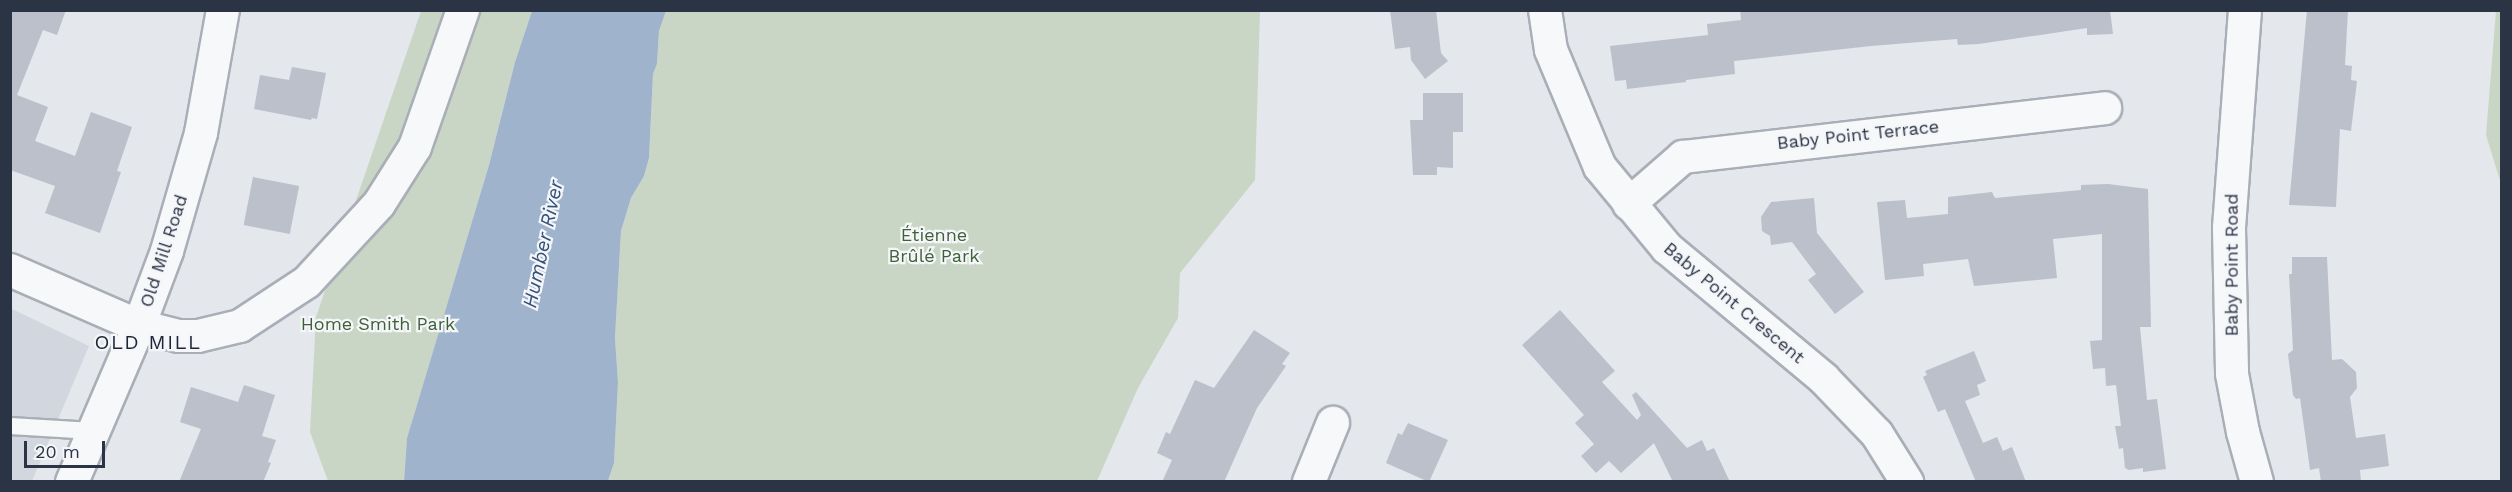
<!DOCTYPE html>
<html>
<head>
<meta charset="utf-8">
<style>
	body { margin:0 }
	#map { position:relative; width:2512px; height:492px; overflow:hidden; background:#e4e7ec; font-family:"Work Sans",sans-serif }
	div>[style] { position:absolute }
	[style*='--x'] { left:calc(var(--x)*1px); top:calc(var(--y)*1px); width:calc(var(--w)*1px); rotate:calc(var(--a)*1deg) }
	.built>* { inset:0; background:#d2d6de }
	.green>* { inset:0; background:#c9d6c5 }
	.water>* { inset:0; background:#9fb4cc }
	.building>* { inset:0; background:#bbc0ca; transform-origin:0 0 }
	.roads { filter:drop-shadow(2px 0 #a9aeb7) drop-shadow(-2px 0 #a9aeb7) drop-shadow(0 2px #a9aeb7) drop-shadow(0 -2px #a9aeb7) }
	.service>* { height:16px; margin:-8px; padding:0 8px; transform-origin:8px; border-radius:8px; background:#f7f8fa }
	.minor>* { height:32px; margin:-16px; padding:0 16px; transform-origin:16px; border-radius:16px; background:#f7f8fa }
	span { translate:-50% -50%; white-space:nowrap; text-align:center; line-height:1.15; -webkit-text-stroke:4.5px #f4f6f9; paint-order:stroke }
	.street-label { font-size:18px; color:#2b3445 }
	.park-label { font-size:18px; color:#3f6138 }
	.water-label { font-size:20px; color:#34527a; font-style:italic }
	.neighbourhood-label { font-size:20px; color:#1d2536; letter-spacing:1.5px }
	.frame { position:absolute; inset:0; border:12px solid #2b3445; pointer-events:none }
	.scale { position:absolute; left:24px; top:441px; width:81px; height:27px; box-sizing:border-box; border:3px solid #2b3445; border-top:0; padding-left:8px; font-size:18px; line-height:21px; white-space:nowrap; color:#2b3445; -webkit-text-stroke:4px #f4f6f9; paint-order:stroke }
</style>
</head>
<body>
<div id="map">
	<div class="built">
		<div style="clip-path:polygon(10px 308px,89px 346px,32px 481px,11px 481px)"></div>
	</div>
	<div class="green">
		<div style="clip-path:polygon(421px 11px,532px 11px,515px 62px,489px 165px,407px 438px,404px 481px,328px 481px,310px 432px,316px 317px)"></div>
		<div style="clip-path:polygon(666px 11px,1260px 11px,1255px 180px,1180px 273px,1178px 318px,1138px 388px,1097px 481px,608px 482px,614px 463px,618px 382px,615px 338px,621px 231px,631px 198px,644px 176px,649px 158px,653px 74px,657px 64px,659px 31px)"></div>
		<div style="clip-path:polygon(2496px 11px,2502px 11px,2501px 184px,2486px 135px)"></div>
	</div>
	<div class="water">
		<div style="clip-path:polygon(532px 11px,666px 11px,659px 31px,657px 64px,653px 74px,649px 158px,644px 176px,631px 198px,621px 231px,615px 338px,618px 382px,614px 463px,608px 481px,404px 481px,407px 438px,489px 165px,515px 62px)"></div>
	</div>
	<div class="building">
		<div style="clip-path:polygon(10px 10px,66px 10px,57px 35px,43px 30px,17px 95px,48px 107px,35px 141px,75px 156px,91px 112px,132px 127px,117px 171px,121px 172px,100px 233px,45px 213px,55px 186px,10px 170px)"></div>
		<div style="clip-path:polygon(1390px 10px,1436px 10px,1441px 53px,1448px 61px,1425px 79px,1411px 60px,1410px 47px,1395px 49px)"></div>
		<div style="clip-path:polygon(1740px 10px,2110px 10px,2113px 34px,2087px 35px,2087px 28px,1979px 44px,1958px 45px,1957px 39px,1871px 46px,1734px 61px,1735px 74px,1686px 80px,1686px 82px,1627px 89px,1626px 80px,1615px 81px,1610px 46px,1708px 35px,1707px 24px,1741px 20px)"></div>
		<div style="clip-path:polygon(2307px 10px,2348px 10px,2345px 65px,2352px 66px,2351px 80px,2357px 81px,2351px 131px,2340px 129px,2336px 207px,2289px 205px)"></div>
		<div style="clip-path:polygon(292px 67px,326px 73px,317px 119px,312px 118px,311px 120px,254px 109px,260px 75px,289px 80px)"></div>
		<div style="clip-path:polygon(1423px 93px,1463px 93px,1463px 132px,1453px 132px,1453px 168px,1437px 167px,1437px 175px,1413px 175px,1410px 120px,1423px 120px)"></div>
		<div style="left:253px;top:177px;width:47px;height:49px;rotate:11deg"></div>
		<div style="clip-path:polygon(2108px 184px,2148px 189px,2151px 327px,2140px 327px,2147px 400px,2157px 399px,2166px 469px,2143px 472px,2143px 468px,2129px 470px,2125px 468px,2123px 448px,2119px 449px,2115px 426px,2121px 426px,2116px 385px,2106px 386px,2105px 368px,2093px 369px,2090px 341px,2102px 340px,2102px 234px,2053px 239px,2057px 278px,1974px 286px,1968px 259px,1923px 264px,1924px 276px,1885px 280px,1877px 202px,1905px 200px,1907px 218px,1948px 214px,1948px 197px,1992px 192px,1995px 198px,2081px 190px,2081px 185px)"></div>
		<div style="clip-path:polygon(1814px 198px,1817px 233px,1864px 292px,1835px 314px,1808px 280px,1816px 274px,1792px 242px,1771px 245px,1770px 236px,1762px 231px,1761px 217px,1771px 202px)"></div>
		<div style="clip-path:polygon(2292px 257px,2327px 257px,2332px 360px,2342px 359px,2356px 372px,2357px 388px,2350px 397px,2356px 438px,2385px 434px,2389px 466px,2360px 470px,2361px 482px,2321px 482px,2319px 468px,2310px 470px,2300px 398px,2296px 399px,2293px 395px,2288px 354px,2293px 350px,2289px 274px,2292px 274px)"></div>
		<div style="clip-path:polygon(1560px 310px,1615px 371px,1602px 382px,1637px 420px,1641px 415px,1632px 395px,1636px 392px,1687px 448px,1702px 440px,1707px 451px,1714px 448px,1730px 482px,1673px 482px,1654px 443px,1621px 473px,1609px 461px,1596px 473px,1581px 456px,1594px 444px,1575px 423px,1584px 415px,1522px 345px)"></div>
		<div style="clip-path:polygon(1254px 330px,1290px 353px,1282px 364px,1286px 366px,1257px 408px,1224px 482px,1162px 482px,1172px 460px,1157px 453px,1166px 432px,1170px 434px,1195px 380px,1214px 388px)"></div>
		<div style="clip-path:polygon(1974px 351px,1986px 381px,1977px 385px,1980px 395px,1965px 401px,1983px 443px,1997px 437px,2003px 451px,2012px 447px,2026px 482px,1976px 482px,1945px 409px,1938px 412px,1923px 377px,1927px 375px,1925px 371px)"></div>
		<div style="clip-path:polygon(244px 385px,275px 395px,262px 436px,276px 440px,268px 462px,271px 463px,263px 482px,179px 482px,201px 429px,180px 422px,191px 387px,238px 402px)"></div>
		<div style="clip-path:polygon(1408px 423px,1448px 440px,1429px 482px,1386px 463px,1398px 433px,1402px 435px)"></div>
	</div>
	<div class="roads">
		<div class="service">
			<div style="--x:10;--y:426;--w:83;--a:3.4"></div>
		</div>
		<div class="minor">
			<div style="--x:1545;--y:10;--w:40;--a:81.5"></div>
			<div style="--x:1551;--y:50;--w:127;--a:67.3"></div>
			<div style="--x:1600;--y:167;--w:105;--a:50.4"></div>
			<div style="--x:1667;--y:248;--w:204;--a:39.8"></div>
			<div style="--x:1824;--y:379;--w:76;--a:46.1"></div>
			<div style="--x:1877;--y:434;--w:57;--a:58"></div>
			<div style="--x:2245;--y:10;--w:219;--a:94.2"></div>
			<div style="--x:2229;--y:228;--w:146;--a:88.8"></div>
			<div style="--x:2232;--y:374;--w:59;--a:79.3"></div>
			<div style="--x:2243;--y:432;--w:52;--a:74.4"></div>
			<div style="--x:1629;--y:204;--w:72;--a:-41"></div>
			<div style="--x:1683;--y:157;--w:425;--a:-6.6"></div>
			<div style="--x:10;--y:270;--w:141;--a:23.5"></div>
			<div style="--x:139;--y:326;--w:41;--a:14"></div>
			<div style="--x:179;--y:336;--w:19;--a:0"></div>
			<div style="--x:198;--y:336;--w:43;--a:-13.4"></div>
			<div style="--x:240;--y:326;--w:80;--a:-33.3"></div>
			<div style="--x:307;--y:282;--w:106;--a:-47.3"></div>
			<div style="--x:379;--y:204;--w:67;--a:-57.7"></div>
			<div style="--x:415;--y:147;--w:145;--a:-70.7"></div>
			<div style="--x:72;--y:482;--w:170;--a:-66.8"></div>
			<div style="--x:139;--y:326;--w:80;--a:-69.5"></div>
			<div style="--x:167;--y:251;--w:123;--a:-73.9"></div>
			<div style="--x:201;--y:133;--w:125;--a:-79.9"></div>
			<div style="--x:1309;--y:482;--w:64;--a:-67.9"></div>
		</div>
	</div>
	<div class="street-label">
		<span style="left:1858px;top:135px;rotate:-6deg">Baby Point Terrace</span>
		<span style="left:164px;top:251px;rotate:-72deg">Old Mill Road</span>
		<span style="left:2232px;top:265px;rotate:-90deg">Baby Point Road</span>
		<span style="left:1734px;top:303px;rotate:40deg">Baby Point Crescent</span>
	</div>
	<div class="park-label">
		<span style="left:934px;top:246px">Étienne<br>Brûlé Park</span>
		<span style="left:378px;top:324px">Home Smith Park</span>
	</div>
	<div class="water-label">
		<span style="left:543px;top:244px;rotate:-78deg">Humber River</span>
	</div>
	<div class="neighbourhood-label">
		<span style="left:148px;top:342px">OLD MILL</span>
	</div>
	<div class="frame"></div>
	<div class="scale">20 m</div>
</div>
</body>
</html>
